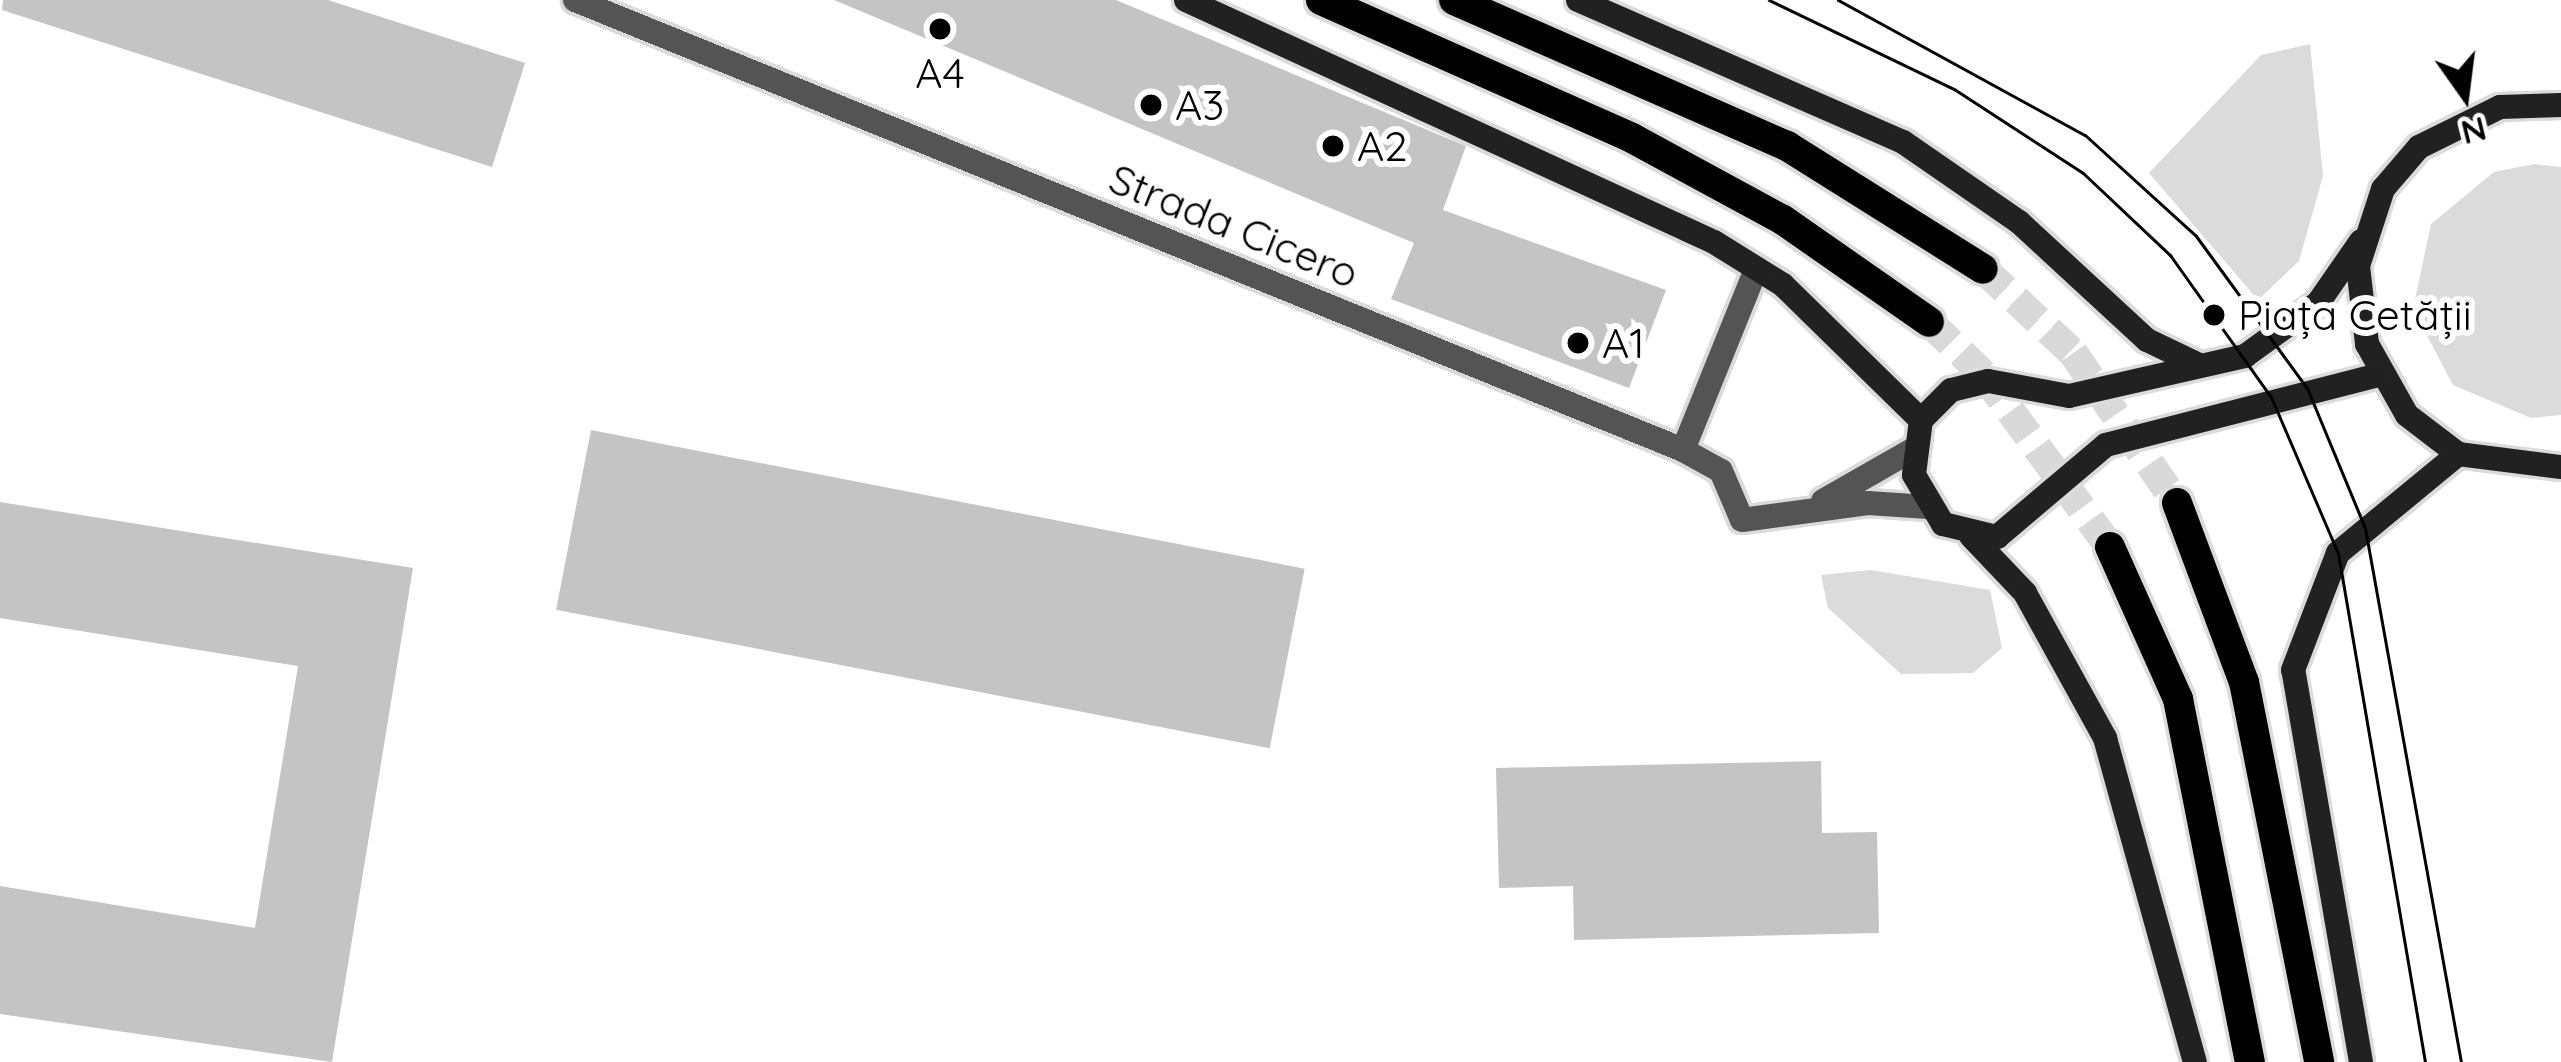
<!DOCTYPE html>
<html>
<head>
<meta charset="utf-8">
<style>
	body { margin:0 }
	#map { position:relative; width:2561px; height:1062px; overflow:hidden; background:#fff; font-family:Quicksand,sans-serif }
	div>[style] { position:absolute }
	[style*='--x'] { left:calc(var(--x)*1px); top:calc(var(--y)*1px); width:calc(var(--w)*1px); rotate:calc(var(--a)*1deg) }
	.green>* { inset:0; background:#dbdbdb }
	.building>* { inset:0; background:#c4c4c4; transform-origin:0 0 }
	.primary-tunnel>* { height:30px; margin-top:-15px; transform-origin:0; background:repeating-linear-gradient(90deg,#d9d9d9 0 30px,transparent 0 45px) }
	.roads { filter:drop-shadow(3px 0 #dbdbdb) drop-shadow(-3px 0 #dbdbdb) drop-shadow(0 3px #dbdbdb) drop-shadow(0 -3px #dbdbdb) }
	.street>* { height:24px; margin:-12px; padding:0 12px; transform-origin:12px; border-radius:12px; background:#545454 }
	.secondary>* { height:24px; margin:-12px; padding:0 12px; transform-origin:12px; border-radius:12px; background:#212121 }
	.primary>* { height:30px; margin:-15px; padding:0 15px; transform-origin:15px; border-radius:15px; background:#000 }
	.tram>* { height:3px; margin:-1.5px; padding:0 1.5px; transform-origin:1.5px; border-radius:1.5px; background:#000 }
	.dots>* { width:33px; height:33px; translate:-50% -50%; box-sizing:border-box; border:6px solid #fff; border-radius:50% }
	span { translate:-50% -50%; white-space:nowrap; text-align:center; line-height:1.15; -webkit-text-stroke:12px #fff; paint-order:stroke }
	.poi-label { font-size:42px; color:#000 }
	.left { translate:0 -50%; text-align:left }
	.street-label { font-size:42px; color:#000 }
	.north { position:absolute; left:2405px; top:36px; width:120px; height:120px; -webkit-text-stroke:9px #fff; paint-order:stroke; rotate:166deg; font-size:33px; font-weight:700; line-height:48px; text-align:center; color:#000 }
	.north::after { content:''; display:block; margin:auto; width:42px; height:54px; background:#000; clip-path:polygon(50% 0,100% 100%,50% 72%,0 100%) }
</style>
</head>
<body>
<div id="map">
	<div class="green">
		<div style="clip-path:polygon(2310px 44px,2323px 176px,2299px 261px,2258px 300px,2149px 173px,2261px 55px)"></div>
		<div style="clip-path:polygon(2534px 164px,2561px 167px,2561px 415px,2531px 418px,2453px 385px,2413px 309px,2431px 224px,2494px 172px)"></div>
		<div style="clip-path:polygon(1871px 570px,1990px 590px,2002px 648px,1973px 673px,1901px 674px,1828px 608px,1821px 575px)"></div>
	</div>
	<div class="building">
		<div style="clip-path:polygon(3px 0,328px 0,525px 63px,492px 167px,2px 10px)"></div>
		<div style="clip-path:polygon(834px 0,1116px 0,1466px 146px,1443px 210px,1666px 290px,1629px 388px,1391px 299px,1414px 243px)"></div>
		<div style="left:591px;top:430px;width:727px;height:183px;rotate:11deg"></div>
		<div style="clip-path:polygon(0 502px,413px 568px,332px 1062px,0 1014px,0 886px,255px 928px,298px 666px,0 618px)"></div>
		<div style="clip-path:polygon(1821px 761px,1822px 833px,1877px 832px,1879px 933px,1574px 940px,1573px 886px,1499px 888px,1496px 768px)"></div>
	</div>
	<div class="primary-tunnel">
		<div style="--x:1983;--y:269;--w:123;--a:43"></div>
		<div style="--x:2073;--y:353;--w:183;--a:55.3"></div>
		<div style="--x:1929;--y:322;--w:76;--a:43.9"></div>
		<div style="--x:1984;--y:375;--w:213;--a:53.8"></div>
	</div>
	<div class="roads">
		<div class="street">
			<div style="--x:575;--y:0;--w:1196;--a:22.1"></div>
			<div style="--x:1683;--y:450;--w:43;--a:28.9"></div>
			<div style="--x:1721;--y:471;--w:53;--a:66.8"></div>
			<div style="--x:1742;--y:520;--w:127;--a:-7.7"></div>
			<div style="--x:1868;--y:503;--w:60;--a:3.8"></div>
			<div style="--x:1683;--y:450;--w:195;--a:-68"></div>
			<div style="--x:1823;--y:501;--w:103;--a:-29.8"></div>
		</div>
		<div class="secondary">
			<div style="--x:1186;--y:0;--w:581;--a:24.62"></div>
			<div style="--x:1714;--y:242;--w:81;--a:31.9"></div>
			<div style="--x:1783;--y:285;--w:193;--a:44.4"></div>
			<div style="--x:1578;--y:0;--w:355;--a:23.6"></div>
			<div style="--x:1903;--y:142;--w:141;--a:34.6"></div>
			<div style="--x:2019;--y:222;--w:174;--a:42.7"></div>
			<div style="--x:2147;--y:340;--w:58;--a:25.7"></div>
			<div style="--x:2561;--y:105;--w:61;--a:178.1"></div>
			<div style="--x:2500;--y:107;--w:90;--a:153.7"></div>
			<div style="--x:2419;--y:147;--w:55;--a:130.6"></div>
			<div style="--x:2383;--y:189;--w:81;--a:108"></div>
			<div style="--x:2358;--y:266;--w:79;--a:83.4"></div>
			<div style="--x:2367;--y:344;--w:81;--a:60.6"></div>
			<div style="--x:2407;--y:415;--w:64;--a:37.4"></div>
			<div style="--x:2458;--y:454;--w:104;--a:7.2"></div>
			<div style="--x:2361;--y:241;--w:75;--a:124.7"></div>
			<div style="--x:2318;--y:303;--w:90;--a:144"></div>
			<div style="--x:2245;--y:356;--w:180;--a:167.2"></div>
			<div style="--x:2069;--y:396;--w:82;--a:-169.5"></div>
			<div style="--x:1988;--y:381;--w:38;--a:166"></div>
			<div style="--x:1951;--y:390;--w:42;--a:135"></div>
			<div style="--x:1921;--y:420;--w:55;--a:97.3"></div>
			<div style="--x:1914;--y:475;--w:57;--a:59.4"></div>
			<div style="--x:1943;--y:524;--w:56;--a:13.5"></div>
			<div style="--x:1997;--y:537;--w:143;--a:-40.2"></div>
			<div style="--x:2106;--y:445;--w:281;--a:-14.4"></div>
			<div style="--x:1971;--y:536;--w:79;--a:46.5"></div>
			<div style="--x:2025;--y:593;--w:166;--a:61.1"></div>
			<div style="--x:2105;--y:738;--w:336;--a:74.5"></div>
			<div style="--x:2361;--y:1062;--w:398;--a:-99.8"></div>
			<div style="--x:2293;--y:670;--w:125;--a:-69"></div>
			<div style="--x:2338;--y:553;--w:156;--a:-39.5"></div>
		</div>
		<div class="primary">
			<div style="--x:1321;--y:0;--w:340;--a:23.9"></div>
			<div style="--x:1632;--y:138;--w:172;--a:28.5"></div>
			<div style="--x:1783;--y:220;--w:178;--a:34.9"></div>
			<div style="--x:1454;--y:0;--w:364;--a:23.7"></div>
			<div style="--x:1787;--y:146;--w:231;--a:32.1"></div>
			<div style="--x:2177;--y:503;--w:191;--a:69.5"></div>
			<div style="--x:2244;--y:682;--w:387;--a:78.8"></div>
			<div style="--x:2110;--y:547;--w:167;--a:65.9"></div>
			<div style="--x:2178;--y:699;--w:370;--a:78.8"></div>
		</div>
	</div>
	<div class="tram">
		<div style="--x:1769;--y:0;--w:205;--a:25.7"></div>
		<div style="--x:1954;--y:89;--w:154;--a:33.1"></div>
		<div style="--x:2083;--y:173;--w:120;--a:43.3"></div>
		<div style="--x:2170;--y:255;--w:174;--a:54.6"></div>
		<div style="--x:2271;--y:397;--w:170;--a:66.8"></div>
		<div style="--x:2338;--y:553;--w:516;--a:80.3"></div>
		<div style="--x:1838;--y:0;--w:281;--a:28.7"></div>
		<div style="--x:2085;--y:135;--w:150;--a:42.3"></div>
		<div style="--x:2196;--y:236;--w:188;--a:53.9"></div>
		<div style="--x:2307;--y:388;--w:152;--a:67.5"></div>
		<div style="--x:2365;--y:528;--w:543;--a:79.81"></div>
	</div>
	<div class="dots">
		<div style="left:940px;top:29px;background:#000"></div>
		<div style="left:1151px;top:105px;background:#000"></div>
		<div style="left:1333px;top:146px;background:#000"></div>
		<div style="left:2214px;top:315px;background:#000"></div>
		<div style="left:1578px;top:343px;background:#000"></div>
	</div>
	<div class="poi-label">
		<span style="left:940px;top:73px">A4</span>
		<span class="left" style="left:1175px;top:105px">A3</span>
		<span class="left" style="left:1357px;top:146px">A2</span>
		<span class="left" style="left:2238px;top:315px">Piața Cetății</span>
		<span class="left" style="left:1602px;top:343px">A1</span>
	</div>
	<div class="street-label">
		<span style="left:1234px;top:226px;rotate:22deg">Strada Cicero</span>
	</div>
	<div class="north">N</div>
</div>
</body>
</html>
